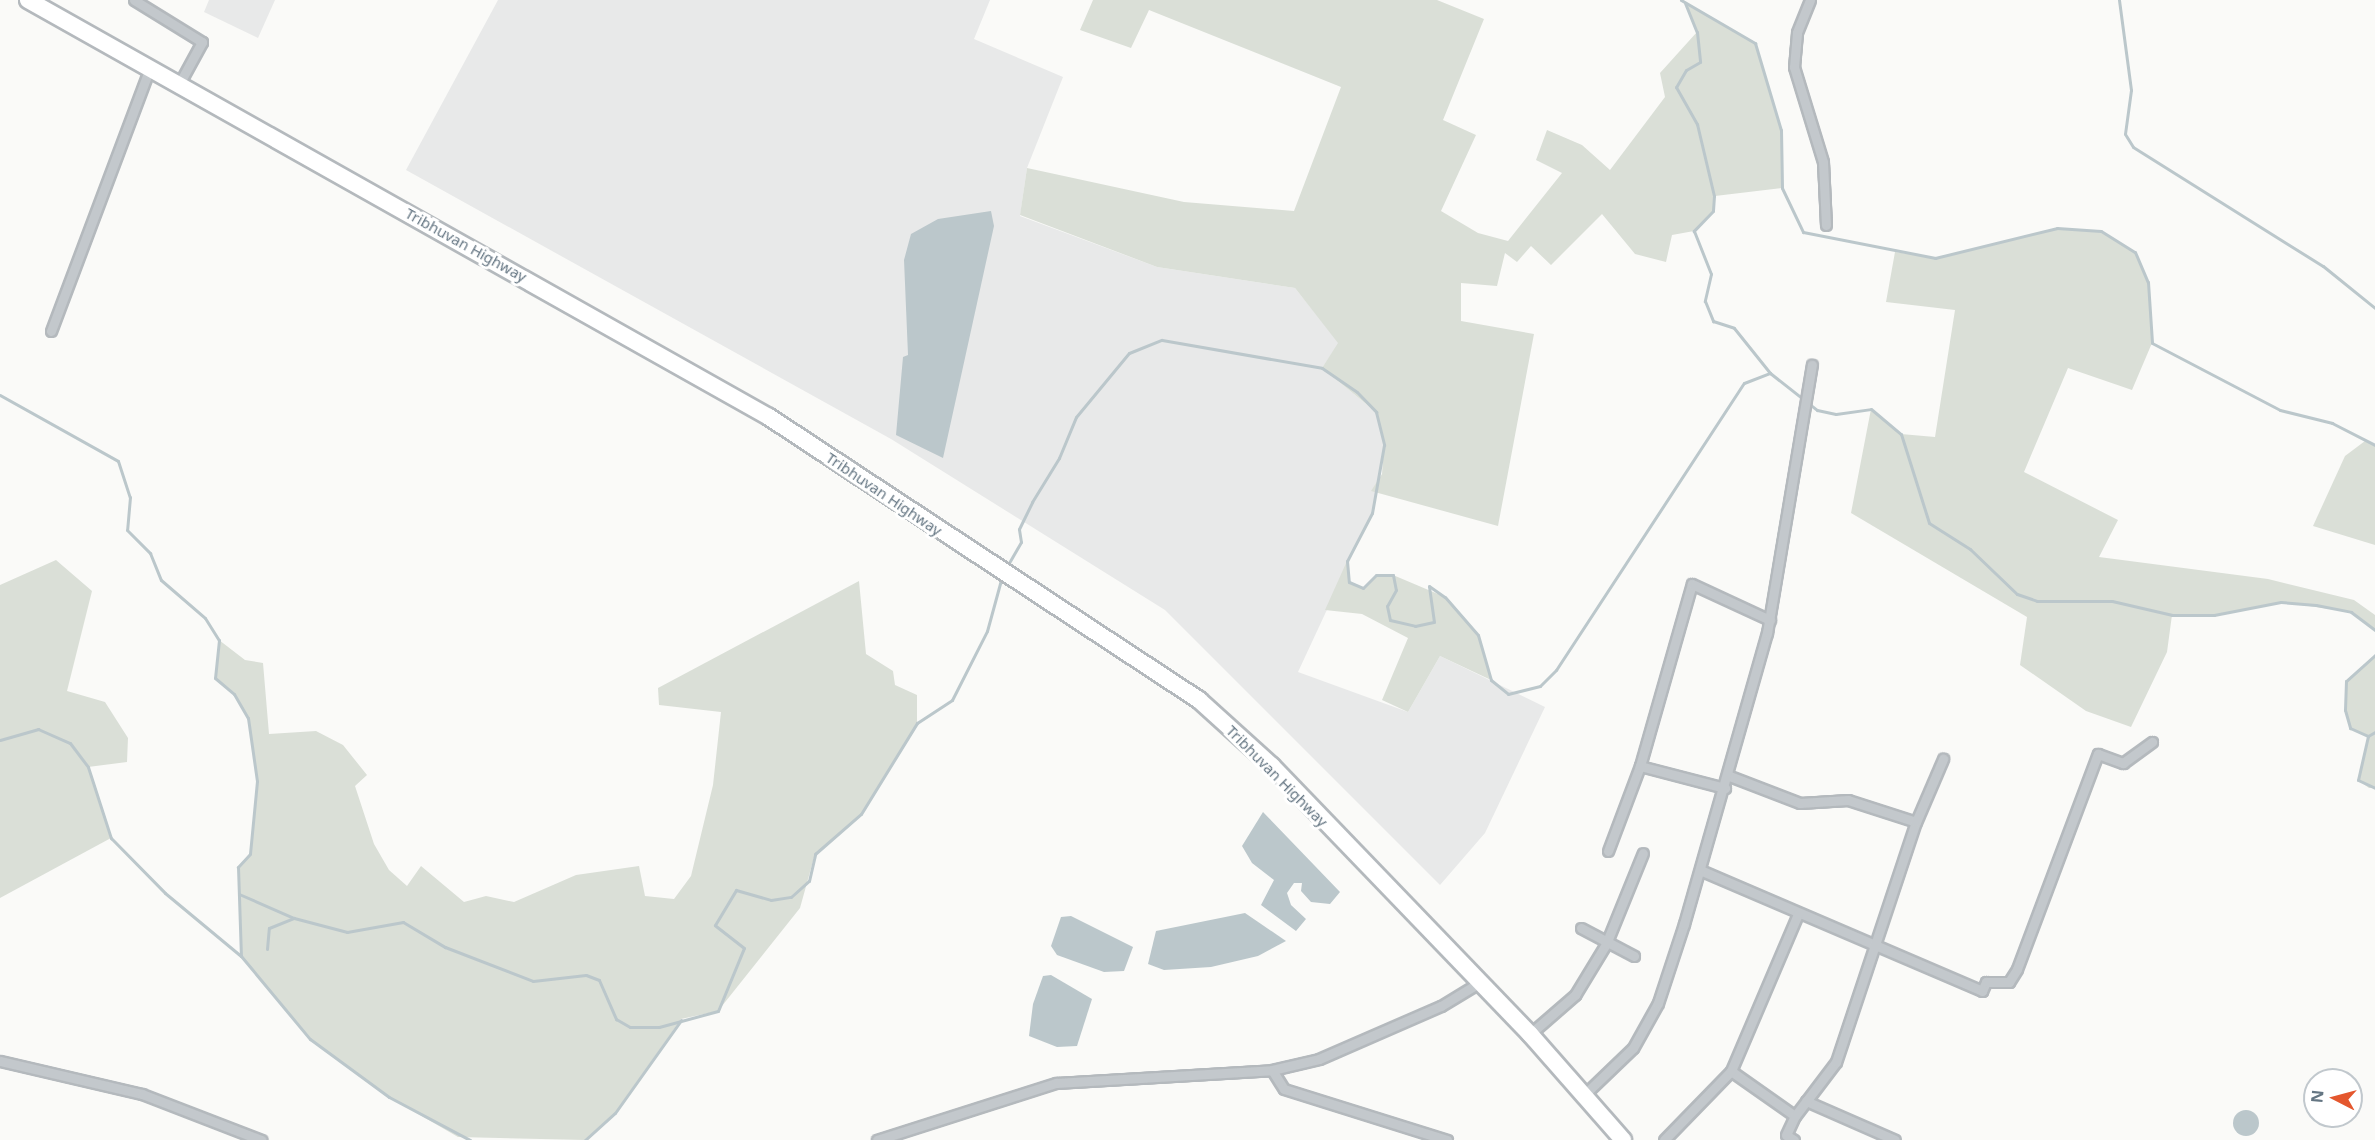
<!DOCTYPE html>
<html>
<head>
<meta charset="utf-8">
<style>
	body { margin:0 }
	#map { position:relative; width:2375px; height:1140px; overflow:hidden; background:#fafaf8; font-family:"Noto Sans",sans-serif }
	div>[style] { position:absolute }
	[style*='--x'] { left:calc(var(--x)*1px); top:calc(var(--y)*1px); width:calc(var(--w)*1px); rotate:calc(var(--a)*1deg) }
	.built>* { inset:0; background:#e8e9e9 }
	.green>* { inset:0; background:#dadfd7 }
	.water>* { inset:0; background:#bbc7cb }
	.round { border-radius:50% }
	.stream>* { height:3px; margin:-1.5px; padding:0 1.5px; transform-origin:1.5px; border-radius:1.5px; background:#bbc7cb }
	.roads { filter:drop-shadow(2px 0 #b4b9bd) drop-shadow(-2px 0 #b4b9bd) drop-shadow(0 2px #b4b9bd) drop-shadow(0 -2px #b4b9bd) }
	.minor>* { height:9px; margin:-4.5px; padding:0 4.5px; transform-origin:4.5px; border-radius:4.5px; background:#c3c8cc }
	.trunk>* { height:16px; margin:-8px; padding:0 8px; transform-origin:8px; border-radius:8px; background:#fff }
	span { translate:-50% -50%; white-space:nowrap; text-align:center; line-height:1.15; -webkit-text-stroke:6px #fff; paint-order:stroke }
	.street-label { font-size:15px; color:#657683 }
	.north { position:absolute; left:2303px; top:1068px; width:60px; height:60px; box-sizing:border-box; background:#fff; border:2px solid #c1c8cd; border-radius:50%; rotate:276deg; font-size:16px; font-weight:700; line-height:24px; text-align:center; color:#657683 }
	.north::after { content:''; display:block; margin:auto; width:21px; height:27px; background:#e4572e; clip-path:polygon(50% 0,100% 100%,50% 72%,0 100%) }
</style>
</head>
<body>
<div id="map">
	<div class="built">
		<div style="clip-path:polygon(209px 0,275px 0,258px 38px,204px 12px)"></div>
		<div style="clip-path:polygon(498px 0,990px 0,974px 39px,1063px 77px,1027px 168px,1020px 216px,1157px 267px,1295px 288px,1339px 343px,1322px 368px,1376px 412px,1384px 445px,1372px 513px,1298px 672px,1408px 712px,1440px 656px,1545px 707px,1485px 833px,1440px 885px,1165px 610px,891px 439px,406px 170px)"></div>
	</div>
	<div class="green">
		<div style="clip-path:polygon(1093px 0,1437px 0,1484px 19px,1443px 120px,1476px 135px,1441px 211px,1478px 233px,1508px 241px,1562px 173px,1536px 160px,1547px 130px,1582px 145px,1610px 170px,1665px 97px,1660px 73px,1697px 32px,1684px 1px,1755px 43px,1781px 130px,1782px 188px,1715px 196px,1713px 211px,1694px 231px,1672px 235px,1666px 262px,1635px 254px,1602px 214px,1551px 265px,1531px 246px,1517px 262px,1505px 253px,1497px 286px,1461px 283px,1461px 321px,1534px 334px,1498px 526px,1371px 491px,1382px 474px,1384px 445px,1376px 412px,1322px 368px,1338px 343px,1295px 288px,1157px 267px,1020px 215px,1027px 168px,1184px 202px,1294px 211px,1341px 87px,1149px 10px,1131px 48px,1080px 30px)"></div>
		<div style="clip-path:polygon(2057px 228px,2101px 231px,2135px 252px,2148px 282px,2152px 343px,2132px 390px,2068px 368px,2024px 472px,2118px 520px,2099px 557px,2268px 579px,2354px 600px,2375px 615px,2375px 630px,2351px 612px,2281px 602px,2214px 615px,2172px 615px,2167px 652px,2131px 727px,2086px 711px,2020px 665px,2027px 617px,1851px 513px,1871px 409px,1901px 434px,1935px 437px,1955px 310px,1886px 302px,1895px 252px,1936px 258px)"></div>
		<div style="clip-path:polygon(2365px 441px,2375px 445px,2375px 545px,2313px 526px,2345px 456px)"></div>
		<div style="clip-path:polygon(56px 560px,92px 591px,67px 691px,105px 702px,128px 738px,127px 762px,88px 767px,111px 838px,0 898px,0 585px)"></div>
		<div style="clip-path:polygon(1347px 561px,1349px 582px,1363px 588px,1376px 575px,1393px 575px,1445px 597px,1478px 635px,1491px 680px,1440px 656px,1408px 712px,1382px 700px,1408px 638px,1362px 614px,1325px 610px)"></div>
		<div style="clip-path:polygon(859px 581px,866px 654px,893px 671px,895px 685px,917px 695px,917px 723px,861px 814px,815px 854px,800px 908px,718px 1011px,681px 1019px,615px 1113px,585px 1140px,458px 1137px,389px 1097px,310px 1039px,241px 956px,238px 867px,250px 853px,257px 781px,248px 718px,234px 694px,215px 678px,219px 640px,245px 660px,263px 663px,269px 734px,316px 731px,343px 745px,367px 775px,355px 786px,374px 844px,389px 870px,407px 886px,421px 866px,464px 902px,486px 896px,514px 902px,576px 875px,639px 866px,645px 896px,674px 899px,691px 876px,713px 785px,721px 712px,659px 705px,658px 688px)"></div>
		<div style="clip-path:polygon(2375px 655px,2375px 788px,2369px 788px,2358px 780px,2368px 737px,2350px 728px,2345px 710px,2346px 681px)"></div>
	</div>
	<div class="water">
		<div style="clip-path:polygon(991px 211px,994px 226px,943px 458px,896px 435px,903px 357px,908px 355px,904px 260px,911px 234px,938px 219px)"></div>
		<div style="clip-path:polygon(1263px 812px,1340px 892px,1330px 904px,1311px 902px,1301px 891px,1302px 883px,1294px 883px,1287px 893px,1291px 905px,1306px 919px,1296px 931px,1261px 905px,1274px 880px,1252px 863px,1242px 846px)"></div>
		<div style="clip-path:polygon(1245px 913px,1286px 941px,1258px 956px,1211px 967px,1164px 970px,1148px 964px,1156px 931px)"></div>
		<div style="clip-path:polygon(1071px 916px,1133px 947px,1124px 971px,1104px 972px,1057px 955px,1051px 946px,1061px 917px)"></div>
		<div style="clip-path:polygon(1051px 975px,1092px 999px,1077px 1046px,1057px 1047px,1029px 1036px,1033px 1004px,1043px 976px)"></div>
		<div class="round" style="left:2233px;top:1110px;width:26px;height:26px"></div>
	</div>
	<div class="stream">
		<div style="--x:1681;--y:0;--w:86;--a:30.2"></div>
		<div style="--x:1755;--y:43;--w:91;--a:73.4"></div>
		<div style="--x:1781;--y:130;--w:58;--a:89"></div>
		<div style="--x:1782;--y:188;--w:49;--a:64.5"></div>
		<div style="--x:1803;--y:232;--w:135;--a:11.1"></div>
		<div style="--x:1935;--y:258;--w:126;--a:-13.8"></div>
		<div style="--x:2057;--y:228;--w:44;--a:3.9"></div>
		<div style="--x:2101;--y:231;--w:40;--a:32"></div>
		<div style="--x:2135;--y:252;--w:33;--a:67"></div>
		<div style="--x:2148;--y:282;--w:61;--a:86.2"></div>
		<div style="--x:2152;--y:343;--w:144;--a:27.6"></div>
		<div style="--x:2280;--y:410;--w:54;--a:14"></div>
		<div style="--x:2332;--y:423;--w:48;--a:27.1"></div>
		<div style="--x:2119;--y:0;--w:91;--a:82.4"></div>
		<div style="--x:2131;--y:90;--w:44;--a:97.8"></div>
		<div style="--x:2125;--y:134;--w:15;--a:58"></div>
		<div style="--x:2133;--y:147;--w:224;--a:32.1"></div>
		<div style="--x:2323;--y:266;--w:67;--a:38.9"></div>
		<div style="--x:1685;--y:3;--w:31;--a:68"></div>
		<div style="--x:1697;--y:32;--w:30;--a:84"></div>
		<div style="--x:1700;--y:62;--w:16;--a:150"></div>
		<div style="--x:1686;--y:70;--w:20;--a:120"></div>
		<div style="--x:1676;--y:87;--w:43;--a:60.4"></div>
		<div style="--x:1697;--y:124;--w:74;--a:76.7"></div>
		<div style="--x:1714;--y:196;--w:15;--a:94"></div>
		<div style="--x:1713;--y:211;--w:28;--a:134"></div>
		<div style="--x:1694;--y:231;--w:46;--a:68.4"></div>
		<div style="--x:1711;--y:274;--w:28;--a:103"></div>
		<div style="--x:1705;--y:301;--w:22;--a:68"></div>
		<div style="--x:1713;--y:321;--w:22;--a:18"></div>
		<div style="--x:1734;--y:328;--w:58;--a:51.3"></div>
		<div style="--x:0;--y:395;--w:135;--a:29.2"></div>
		<div style="--x:118;--y:461;--w:38;--a:72"></div>
		<div style="--x:130;--y:497;--w:33;--a:95"></div>
		<div style="--x:127;--y:530;--w:33;--a:45"></div>
		<div style="--x:150;--y:553;--w:29;--a:68"></div>
		<div style="--x:161;--y:580;--w:58;--a:40.8"></div>
		<div style="--x:205;--y:618;--w:26;--a:58"></div>
		<div style="--x:219;--y:640;--w:38;--a:96"></div>
		<div style="--x:215;--y:678;--w:25;--a:40"></div>
		<div style="--x:234;--y:694;--w:28;--a:60"></div>
		<div style="--x:248;--y:718;--w:64;--a:81.9"></div>
		<div style="--x:257;--y:781;--w:73;--a:95.5"></div>
		<div style="--x:250;--y:854;--w:18;--a:133"></div>
		<div style="--x:238;--y:867;--w:89;--a:88.1"></div>
		<div style="--x:1006;--y:568;--w:30;--a:-60"></div>
		<div style="--x:1021;--y:542;--w:13;--a:-99"></div>
		<div style="--x:1019;--y:529;--w:30;--a:-64"></div>
		<div style="--x:1032;--y:502;--w:52;--a:-58.5"></div>
		<div style="--x:1059;--y:458;--w:44;--a:-67.5"></div>
		<div style="--x:1076;--y:417;--w:83;--a:-50.4"></div>
		<div style="--x:1129;--y:353;--w:35;--a:-22"></div>
		<div style="--x:1162;--y:340;--w:162;--a:9.9"></div>
		<div style="--x:1322;--y:368;--w:42;--a:34.4"></div>
		<div style="--x:1357;--y:392;--w:28;--a:46"></div>
		<div style="--x:1376;--y:412;--w:34;--a:76"></div>
		<div style="--x:1384;--y:445;--w:69;--a:100"></div>
		<div style="--x:1372;--y:513;--w:54;--a:117.5"></div>
		<div style="--x:1347;--y:561;--w:21;--a:85"></div>
		<div style="--x:1349;--y:582;--w:15;--a:23"></div>
		<div style="--x:1363;--y:588;--w:18;--a:-45"></div>
		<div style="--x:1376;--y:575;--w:17;--a:0"></div>
		<div style="--x:1393;--y:575;--w:15;--a:79"></div>
		<div style="--x:1396;--y:590;--w:18;--a:119"></div>
		<div style="--x:1387;--y:606;--w:14;--a:78"></div>
		<div style="--x:1390;--y:620;--w:26;--a:13"></div>
		<div style="--x:1415;--y:626;--w:19;--a:-12"></div>
		<div style="--x:1434;--y:622;--w:36;--a:-98"></div>
		<div style="--x:1429;--y:586;--w:19;--a:35"></div>
		<div style="--x:1445;--y:597;--w:50;--a:49"></div>
		<div style="--x:1478;--y:635;--w:47;--a:73.9"></div>
		<div style="--x:1491;--y:680;--w:22;--a:39"></div>
		<div style="--x:1508;--y:694;--w:33;--a:-14"></div>
		<div style="--x:1540;--y:686;--w:23;--a:-45"></div>
		<div style="--x:1556;--y:670;--w:343;--a:-56.8"></div>
		<div style="--x:1744;--y:383;--w:28;--a:-21"></div>
		<div style="--x:1770;--y:373;--w:60;--a:38.2"></div>
		<div style="--x:1817;--y:410;--w:19;--a:12"></div>
		<div style="--x:1836;--y:414;--w:35;--a:-8"></div>
		<div style="--x:1871;--y:409;--w:39;--a:40"></div>
		<div style="--x:1901;--y:434;--w:93;--a:72.5"></div>
		<div style="--x:1929;--y:523;--w:49;--a:32.4"></div>
		<div style="--x:1970;--y:549;--w:65;--a:43.8"></div>
		<div style="--x:2017;--y:594;--w:21;--a:19"></div>
		<div style="--x:2037;--y:601;--w:75;--a:0"></div>
		<div style="--x:2112;--y:601;--w:62;--a:13.1"></div>
		<div style="--x:2172;--y:615;--w:42;--a:0"></div>
		<div style="--x:2214;--y:615;--w:68;--a:-11"></div>
		<div style="--x:2281;--y:602;--w:35;--a:5"></div>
		<div style="--x:2316;--y:605;--w:36;--a:11"></div>
		<div style="--x:2351;--y:612;--w:30;--a:37"></div>
		<div style="--x:2375;--y:655;--w:39;--a:138"></div>
		<div style="--x:2346;--y:681;--w:29;--a:92"></div>
		<div style="--x:2345;--y:710;--w:19;--a:74"></div>
		<div style="--x:2350;--y:728;--w:20;--a:24"></div>
		<div style="--x:2368;--y:736;--w:8;--a:-30"></div>
		<div style="--x:2368;--y:736;--w:45;--a:102.8"></div>
		<div style="--x:2358;--y:780;--w:19;--a:25"></div>
		<div style="--x:0;--y:740;--w:40;--a:-16"></div>
		<div style="--x:38;--y:729;--w:35;--a:24"></div>
		<div style="--x:70;--y:743;--w:30;--a:53"></div>
		<div style="--x:88;--y:767;--w:75;--a:72.1"></div>
		<div style="--x:111;--y:838;--w:77;--a:45.5"></div>
		<div style="--x:165;--y:893;--w:99;--a:39.7"></div>
		<div style="--x:241;--y:956;--w:108;--a:50.3"></div>
		<div style="--x:310;--y:1039;--w:98;--a:36.3"></div>
		<div style="--x:389;--y:1097;--w:92;--a:28"></div>
		<div style="--x:239;--y:894;--w:60;--a:23.6"></div>
		<div style="--x:267;--y:949;--w:21;--a:-85"></div>
		<div style="--x:269;--y:928;--w:27;--a:-22"></div>
		<div style="--x:294;--y:918;--w:55;--a:14.8"></div>
		<div style="--x:347;--y:932;--w:57;--a:-10.1"></div>
		<div style="--x:403;--y:922;--w:49;--a:30.8"></div>
		<div style="--x:445;--y:947;--w:94;--a:21.1"></div>
		<div style="--x:533;--y:981;--w:53;--a:-6.5"></div>
		<div style="--x:586;--y:975;--w:14;--a:21"></div>
		<div style="--x:599;--y:980;--w:43;--a:66.4"></div>
		<div style="--x:616;--y:1019;--w:16;--a:30"></div>
		<div style="--x:630;--y:1027;--w:29;--a:0"></div>
		<div style="--x:659;--y:1027;--w:61;--a:-15.2"></div>
		<div style="--x:718;--y:1011;--w:68;--a:-67.6"></div>
		<div style="--x:744;--y:948;--w:37;--a:-142"></div>
		<div style="--x:715;--y:925;--w:41;--a:-59"></div>
		<div style="--x:736;--y:890;--w:36;--a:16"></div>
		<div style="--x:771;--y:900;--w:20;--a:-9"></div>
		<div style="--x:791;--y:897;--w:24;--a:-42"></div>
		<div style="--x:809;--y:881;--w:28;--a:-77"></div>
		<div style="--x:815;--y:854;--w:61;--a:-41"></div>
		<div style="--x:861;--y:814;--w:107;--a:-58.4"></div>
		<div style="--x:917;--y:723;--w:42;--a:-33.3"></div>
		<div style="--x:952;--y:700;--w:77;--a:-63.1"></div>
		<div style="--x:987;--y:631;--w:57;--a:-74.7"></div>
		<div style="--x:585;--y:1140;--w:40;--a:-42"></div>
		<div style="--x:615;--y:1113;--w:114;--a:-54.6"></div>
	</div>
	<div class="roads">
		<div class="minor">
			<div style="--x:134;--y:0;--w:80;--a:31.7"></div>
			<div style="--x:202;--y:42;--w:50;--a:118.6"></div>
			<div style="--x:1810;--y:0;--w:35;--a:112"></div>
			<div style="--x:1797;--y:33;--w:34;--a:95"></div>
			<div style="--x:1794;--y:67;--w:99;--a:73"></div>
			<div style="--x:1823;--y:162;--w:63;--a:87.3"></div>
			<div style="--x:51;--y:331;--w:279;--a:-69.4"></div>
			<div style="--x:1640;--y:766;--w:88;--a:14.5"></div>
			<div style="--x:1727;--y:775;--w:78;--a:21"></div>
			<div style="--x:1800;--y:803;--w:48;--a:-3.6"></div>
			<div style="--x:1848;--y:800;--w:71;--a:17.9"></div>
			<div style="--x:1608;--y:851;--w:91;--a:-69.4"></div>
			<div style="--x:1640;--y:766;--w:189;--a:-74.1"></div>
			<div style="--x:1692;--y:584;--w:86;--a:24.8"></div>
			<div style="--x:1700;--y:870;--w:307;--a:23.2"></div>
			<div style="--x:1982;--y:991;--w:10;--a:-66"></div>
			<div style="--x:1986;--y:982;--w:23;--a:0"></div>
			<div style="--x:2009;--y:982;--w:15;--a:-58"></div>
			<div style="--x:2017;--y:969;--w:230;--a:-69.4"></div>
			<div style="--x:2098;--y:754;--w:27;--a:20"></div>
			<div style="--x:2123;--y:763;--w:36;--a:-36"></div>
			<div style="--x:1581;--y:928;--w:60;--a:27.8"></div>
			<div style="--x:1530;--y:1034;--w:60;--a:-40.9"></div>
			<div style="--x:1575;--y:995;--w:60;--a:-58.7"></div>
			<div style="--x:1606;--y:944;--w:98;--a:-67.9"></div>
			<div style="--x:0;--y:1061;--w:146;--a:13.1"></div>
			<div style="--x:142;--y:1094;--w:128;--a:21.1"></div>
			<div style="--x:1272;--y:1070;--w:22;--a:58"></div>
			<div style="--x:1284;--y:1089;--w:171;--a:17.4"></div>
			<div style="--x:1731;--y:1071;--w:78;--a:35.1"></div>
			<div style="--x:1585;--y:1094;--w:66;--a:-43.8"></div>
			<div style="--x:1633;--y:1048;--w:51;--a:-60.9"></div>
			<div style="--x:1658;--y:1003;--w:83;--a:-71.8"></div>
			<div style="--x:1684;--y:924;--w:303;--a:-74.1"></div>
			<div style="--x:1767;--y:633;--w:272;--a:-80.5"></div>
			<div style="--x:1806;--y:1101;--w:97;--a:23.7"></div>
			<div style="--x:877;--y:1140;--w:188;--a:-17.7"></div>
			<div style="--x:1056;--y:1083;--w:216;--a:-3.4"></div>
			<div style="--x:1272;--y:1070;--w:48;--a:-13.2"></div>
			<div style="--x:1319;--y:1059;--w:133;--a:-23.5"></div>
			<div style="--x:1441;--y:1006;--w:44;--a:-31.2"></div>
			<div style="--x:1664;--y:1140;--w:96;--a:-45.8"></div>
			<div style="--x:1731;--y:1071;--w:171;--a:-66.9"></div>
			<div style="--x:1794;--y:1140;--w:9;--a:-148"></div>
			<div style="--x:1786;--y:1135;--w:21;--a:-65"></div>
			<div style="--x:1795;--y:1116;--w:68;--a:-52.8"></div>
			<div style="--x:1836;--y:1062;--w:253;--a:-71.6"></div>
			<div style="--x:1916;--y:822;--w:69;--a:-66.8"></div>
		</div>
		<div class="trunk">
			<div style="--x:28;--y:0;--w:850;--a:29.37"></div>
			<div style="--x:769;--y:417;--w:515;--a:33.35"></div>
			<div style="--x:1199;--y:700;--w:98;--a:42.1"></div>
			<div style="--x:1272;--y:766;--w:372;--a:46.1"></div>
			<div style="--x:1530;--y:1034;--w:141;--a:48.7"></div>
		</div>
	</div>
	<div class="street-label">
		<span style="left:466px;top:245px;rotate:29deg">Tribhuvan Highway</span>
		<span style="left:884px;top:494px;rotate:34deg">Tribhuvan Highway</span>
		<span style="left:1277px;top:776px;rotate:45deg">Tribhuvan Highway</span>
	</div>
	<div class="north">N</div>
</div>
</body>
</html>
